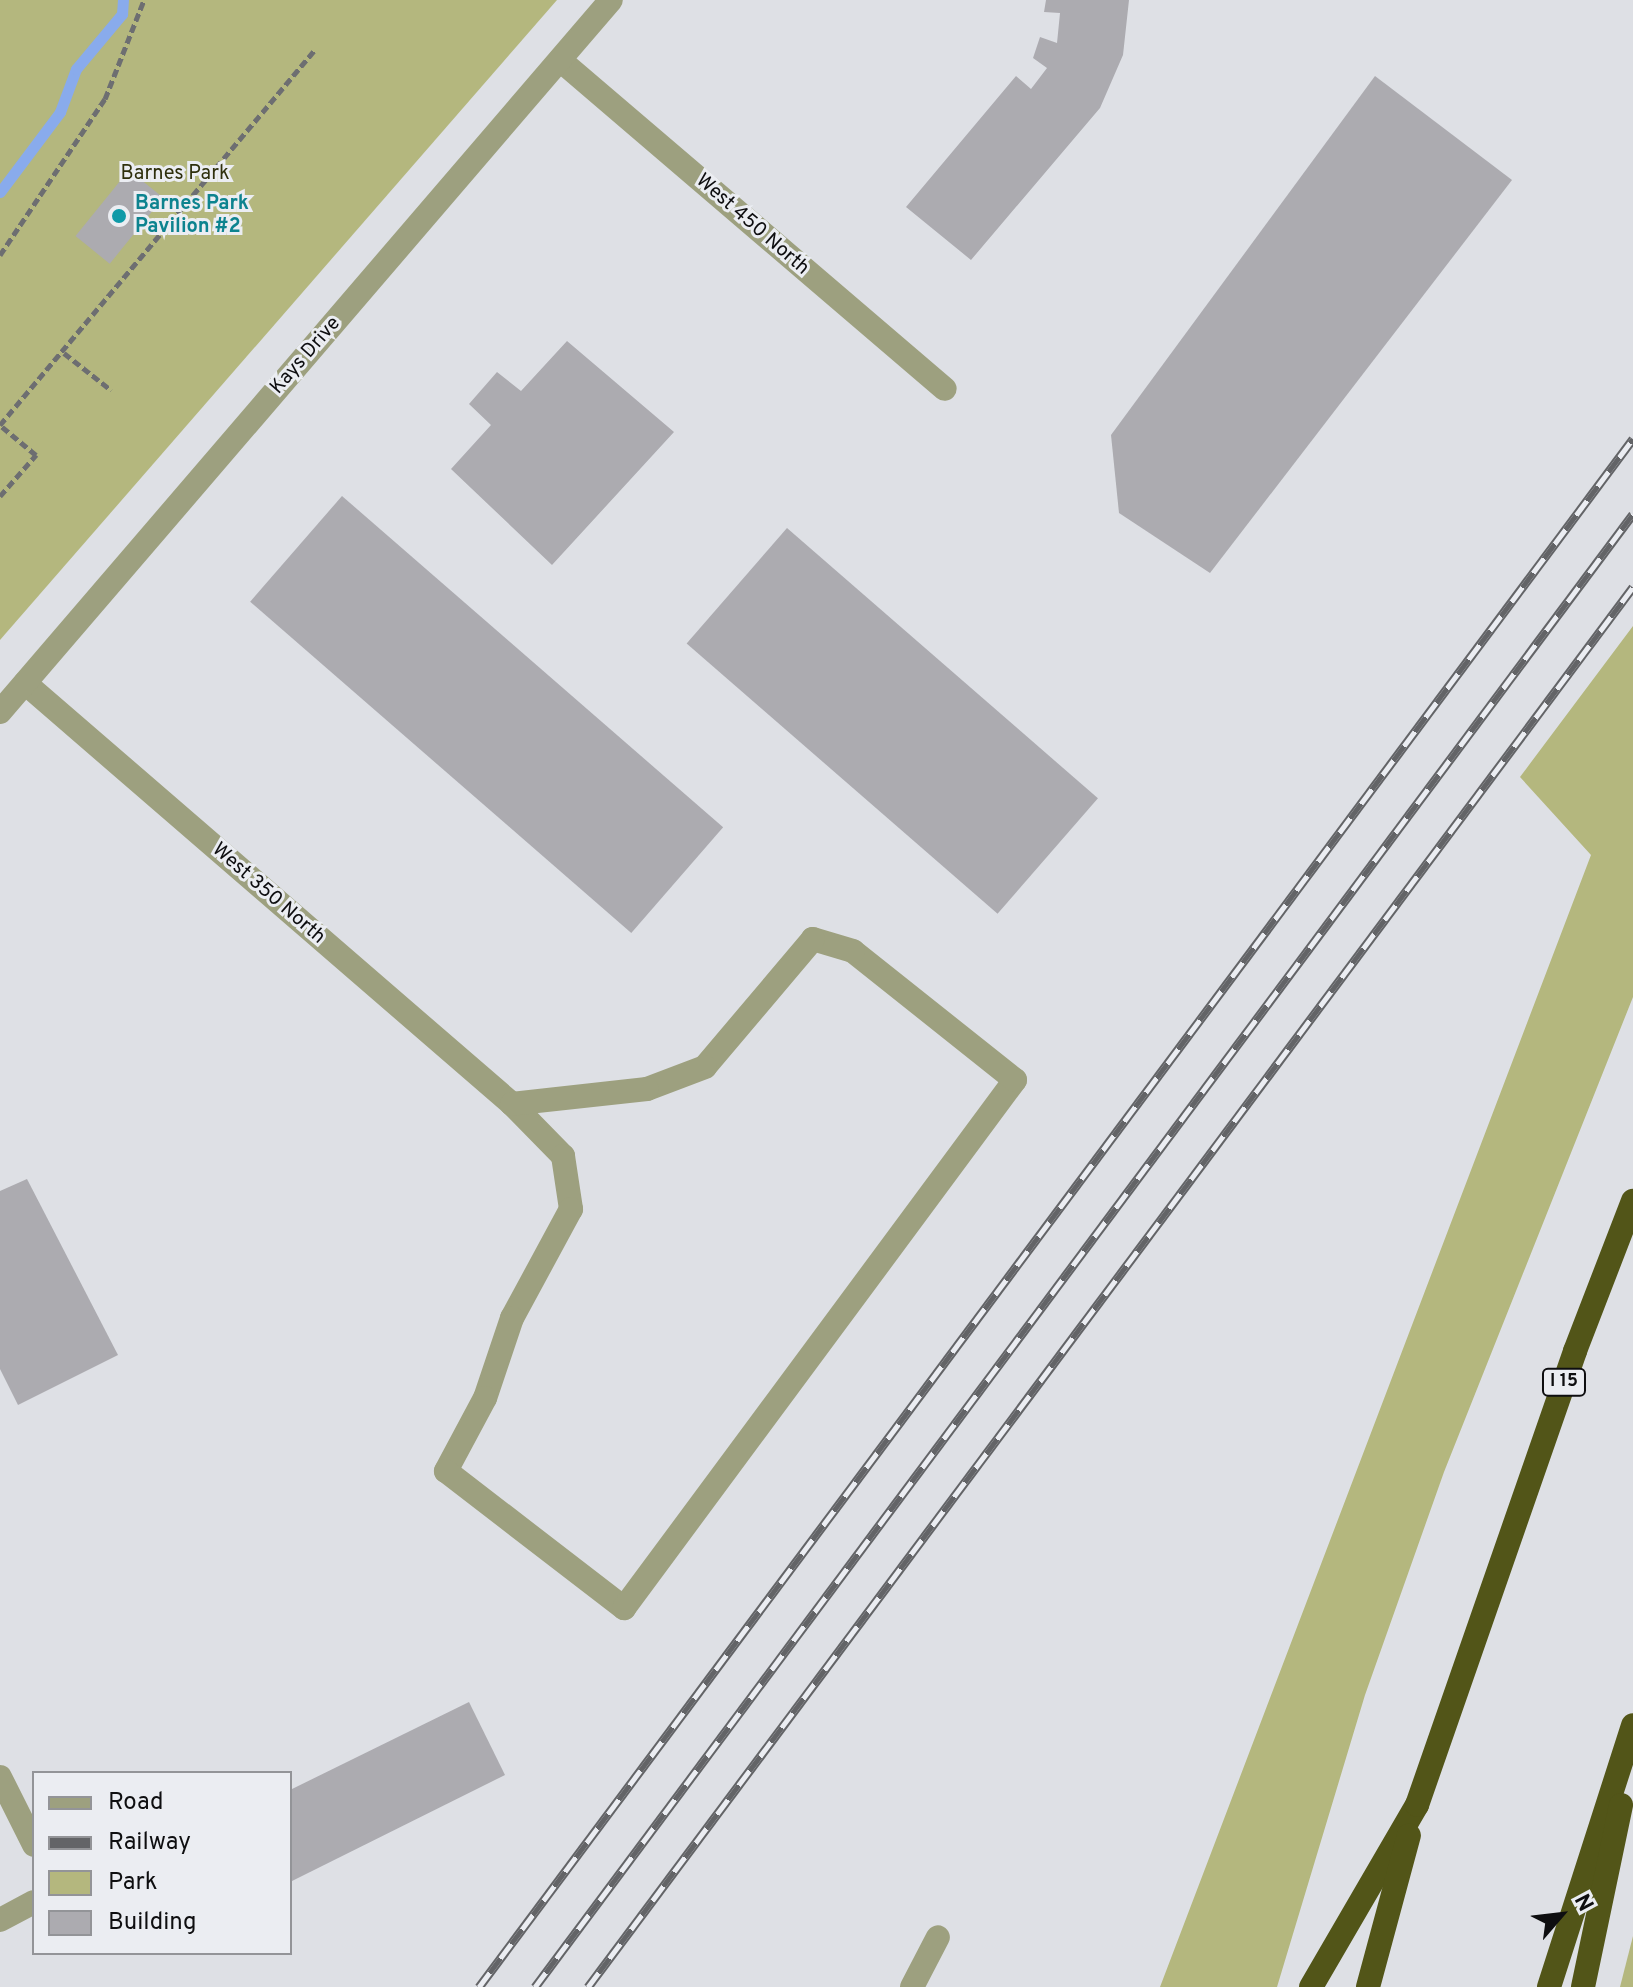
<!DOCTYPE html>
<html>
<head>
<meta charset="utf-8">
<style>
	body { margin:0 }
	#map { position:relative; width:1633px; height:1987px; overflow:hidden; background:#dee0e5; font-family:Overpass,sans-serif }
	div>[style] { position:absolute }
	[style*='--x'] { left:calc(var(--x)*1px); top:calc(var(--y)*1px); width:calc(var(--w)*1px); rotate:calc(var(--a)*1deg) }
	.green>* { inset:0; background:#b4b77e }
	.stream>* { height:11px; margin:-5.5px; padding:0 5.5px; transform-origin:5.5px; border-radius:5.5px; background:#89abec }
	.building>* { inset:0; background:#acabb0; transform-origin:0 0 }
	.path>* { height:5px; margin-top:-2.5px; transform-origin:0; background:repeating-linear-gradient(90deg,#6d6e71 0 8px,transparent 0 12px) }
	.minor>* { height:24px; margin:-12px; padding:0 12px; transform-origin:12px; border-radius:12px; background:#9da07f }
	.highway>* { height:24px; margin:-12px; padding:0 12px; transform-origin:12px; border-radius:12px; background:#525518 }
	.rail>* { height:9px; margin-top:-4.5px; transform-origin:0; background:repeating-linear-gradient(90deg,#ebedf2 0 18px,#636467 0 36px); box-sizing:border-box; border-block:2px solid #636467 }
	.dots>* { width:22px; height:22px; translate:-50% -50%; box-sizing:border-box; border:4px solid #ebedf2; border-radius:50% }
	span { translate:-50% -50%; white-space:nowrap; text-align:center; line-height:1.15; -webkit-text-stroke:6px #ebedf2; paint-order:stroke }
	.shield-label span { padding:2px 6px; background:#ebedf2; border:2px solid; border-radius:6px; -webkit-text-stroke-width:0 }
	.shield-label { font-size:18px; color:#0e0e10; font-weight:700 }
	.park-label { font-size:20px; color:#2e2f0c }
	.culture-label { font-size:20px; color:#0d838f; font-weight:700 }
	.left { translate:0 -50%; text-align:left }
	.street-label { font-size:20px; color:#0e0e10 }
	.legend { position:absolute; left:32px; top:1771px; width:260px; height:184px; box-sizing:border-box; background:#ebedf2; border:2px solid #939498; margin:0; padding:10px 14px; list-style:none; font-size:24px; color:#0e0e10 }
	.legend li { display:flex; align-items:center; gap:16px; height:40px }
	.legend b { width:40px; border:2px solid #939498 }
	.north { position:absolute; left:1521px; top:1875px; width:80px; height:80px; -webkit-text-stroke:6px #ebedf2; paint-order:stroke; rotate:62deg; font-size:22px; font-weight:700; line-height:32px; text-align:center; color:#0e0e10 }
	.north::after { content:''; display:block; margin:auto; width:28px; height:36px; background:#0e0e10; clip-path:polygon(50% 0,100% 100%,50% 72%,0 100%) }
</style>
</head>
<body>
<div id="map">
	<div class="green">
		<div style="clip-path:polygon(0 0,557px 0,0 640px)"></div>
		<div style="clip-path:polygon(1633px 626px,1633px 997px,1444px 1472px,1365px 1695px,1277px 1987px,1160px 1987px,1591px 855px,1520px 777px)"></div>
		<div style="clip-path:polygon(1633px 1936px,1633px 1987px,1620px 1987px)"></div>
	</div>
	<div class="stream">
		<div style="--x:0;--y:192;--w:100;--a:-53.1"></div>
		<div style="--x:60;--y:112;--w:46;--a:-69.6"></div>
		<div style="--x:76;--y:69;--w:72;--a:-50.1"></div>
		<div style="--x:122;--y:14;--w:14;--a:-86"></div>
	</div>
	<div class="building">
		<div style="clip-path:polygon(1046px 0,1129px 0,1123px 55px,1100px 108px,971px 260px,906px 207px,1016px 76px,1031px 89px,1047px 68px,1033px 58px,1040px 37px,1057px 43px,1060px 13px,1044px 12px)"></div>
		<div style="clip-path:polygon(1375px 76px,1512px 180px,1210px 573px,1119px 513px,1111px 435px)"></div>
		<div style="left:129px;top:170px;width:44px;height:85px;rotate:39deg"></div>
		<div style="clip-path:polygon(567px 341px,674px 432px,552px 565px,451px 469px,491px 425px,469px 404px,497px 372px,521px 391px)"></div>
		<div style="left:342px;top:496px;width:505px;height:140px;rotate:41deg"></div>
		<div style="left:787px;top:528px;width:412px;height:153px;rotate:41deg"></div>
		<div style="clip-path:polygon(27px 1179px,118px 1355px,18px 1405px,0 1369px,0 1191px)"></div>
		<div style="clip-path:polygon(469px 1702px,505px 1775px,290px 1882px,290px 1790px)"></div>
	</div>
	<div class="path">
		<div style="--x:0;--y:255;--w:188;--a:-56.1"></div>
		<div style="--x:105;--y:99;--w:106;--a:-68.5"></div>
		<div style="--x:64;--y:353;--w:60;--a:38.2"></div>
		<div style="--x:0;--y:496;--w:55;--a:-48.7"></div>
		<div style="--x:36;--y:455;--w:47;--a:-140.2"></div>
		<div style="--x:0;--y:425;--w:490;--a:-50"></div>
	</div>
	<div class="minor">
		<div style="--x:560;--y:60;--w:506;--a:40.52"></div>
		<div style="--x:25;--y:683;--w:644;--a:40.84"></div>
		<div style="--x:512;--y:1104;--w:73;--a:45.6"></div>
		<div style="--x:563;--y:1156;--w:54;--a:81.4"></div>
		<div style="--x:571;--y:1209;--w:124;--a:118.4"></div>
		<div style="--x:512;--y:1318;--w:84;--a:108.6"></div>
		<div style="--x:485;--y:1398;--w:83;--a:118.1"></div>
		<div style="--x:446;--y:1471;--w:225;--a:37.6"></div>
		<div style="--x:624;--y:1608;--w:657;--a:-53.48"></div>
		<div style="--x:1015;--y:1080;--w:207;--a:-141.5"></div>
		<div style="--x:853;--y:951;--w:42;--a:-163.3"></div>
		<div style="--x:813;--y:939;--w:167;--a:130.2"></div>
		<div style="--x:705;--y:1067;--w:62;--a:159.2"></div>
		<div style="--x:647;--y:1089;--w:136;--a:173.7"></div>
		<div style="--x:0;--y:712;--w:938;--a:-49.37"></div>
		<div style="--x:0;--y:1777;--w:76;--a:63.4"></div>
		<div style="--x:0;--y:1920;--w:38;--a:-28"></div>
		<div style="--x:912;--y:1987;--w:56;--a:-62.5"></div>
	</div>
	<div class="highway">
		<div style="--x:1311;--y:1987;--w:211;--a:-59.8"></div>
		<div style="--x:1417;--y:1805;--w:481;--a:-70.8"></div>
		<div style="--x:1575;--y:1351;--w:161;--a:-68.9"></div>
		<div style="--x:1368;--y:1987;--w:157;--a:-74.9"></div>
		<div style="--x:1549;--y:1987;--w:275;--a:-72.2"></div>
		<div style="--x:1583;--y:1987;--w:186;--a:-78.2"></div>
	</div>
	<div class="rail">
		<div style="--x:479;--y:1987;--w:1931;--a:-53.3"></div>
		<div style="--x:535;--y:1987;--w:1837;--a:-53.3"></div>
		<div style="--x:588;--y:1987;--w:1747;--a:-53.26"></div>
	</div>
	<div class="dots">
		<div style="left:119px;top:216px;background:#0f9aa8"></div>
	</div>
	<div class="shield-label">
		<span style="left:1564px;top:1382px">I 15</span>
	</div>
	<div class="park-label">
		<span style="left:175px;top:174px">Barnes Park</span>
	</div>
	<div class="culture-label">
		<span class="left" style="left:135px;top:216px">Barnes Park<br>Pavilion #2</span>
	</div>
	<div class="street-label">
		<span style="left:752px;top:225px;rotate:41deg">West 450 North</span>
		<span style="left:306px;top:356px;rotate:-49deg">Kays Drive</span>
		<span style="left:268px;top:894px;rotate:41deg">West 350 North</span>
	</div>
	<ul class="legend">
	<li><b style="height:10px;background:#9da07f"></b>Road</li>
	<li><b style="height:10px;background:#636467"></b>Railway</li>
	<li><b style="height:22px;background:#b4b77e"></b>Park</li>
	<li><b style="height:22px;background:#acabb0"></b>Building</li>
	</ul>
	<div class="north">N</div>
</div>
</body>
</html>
